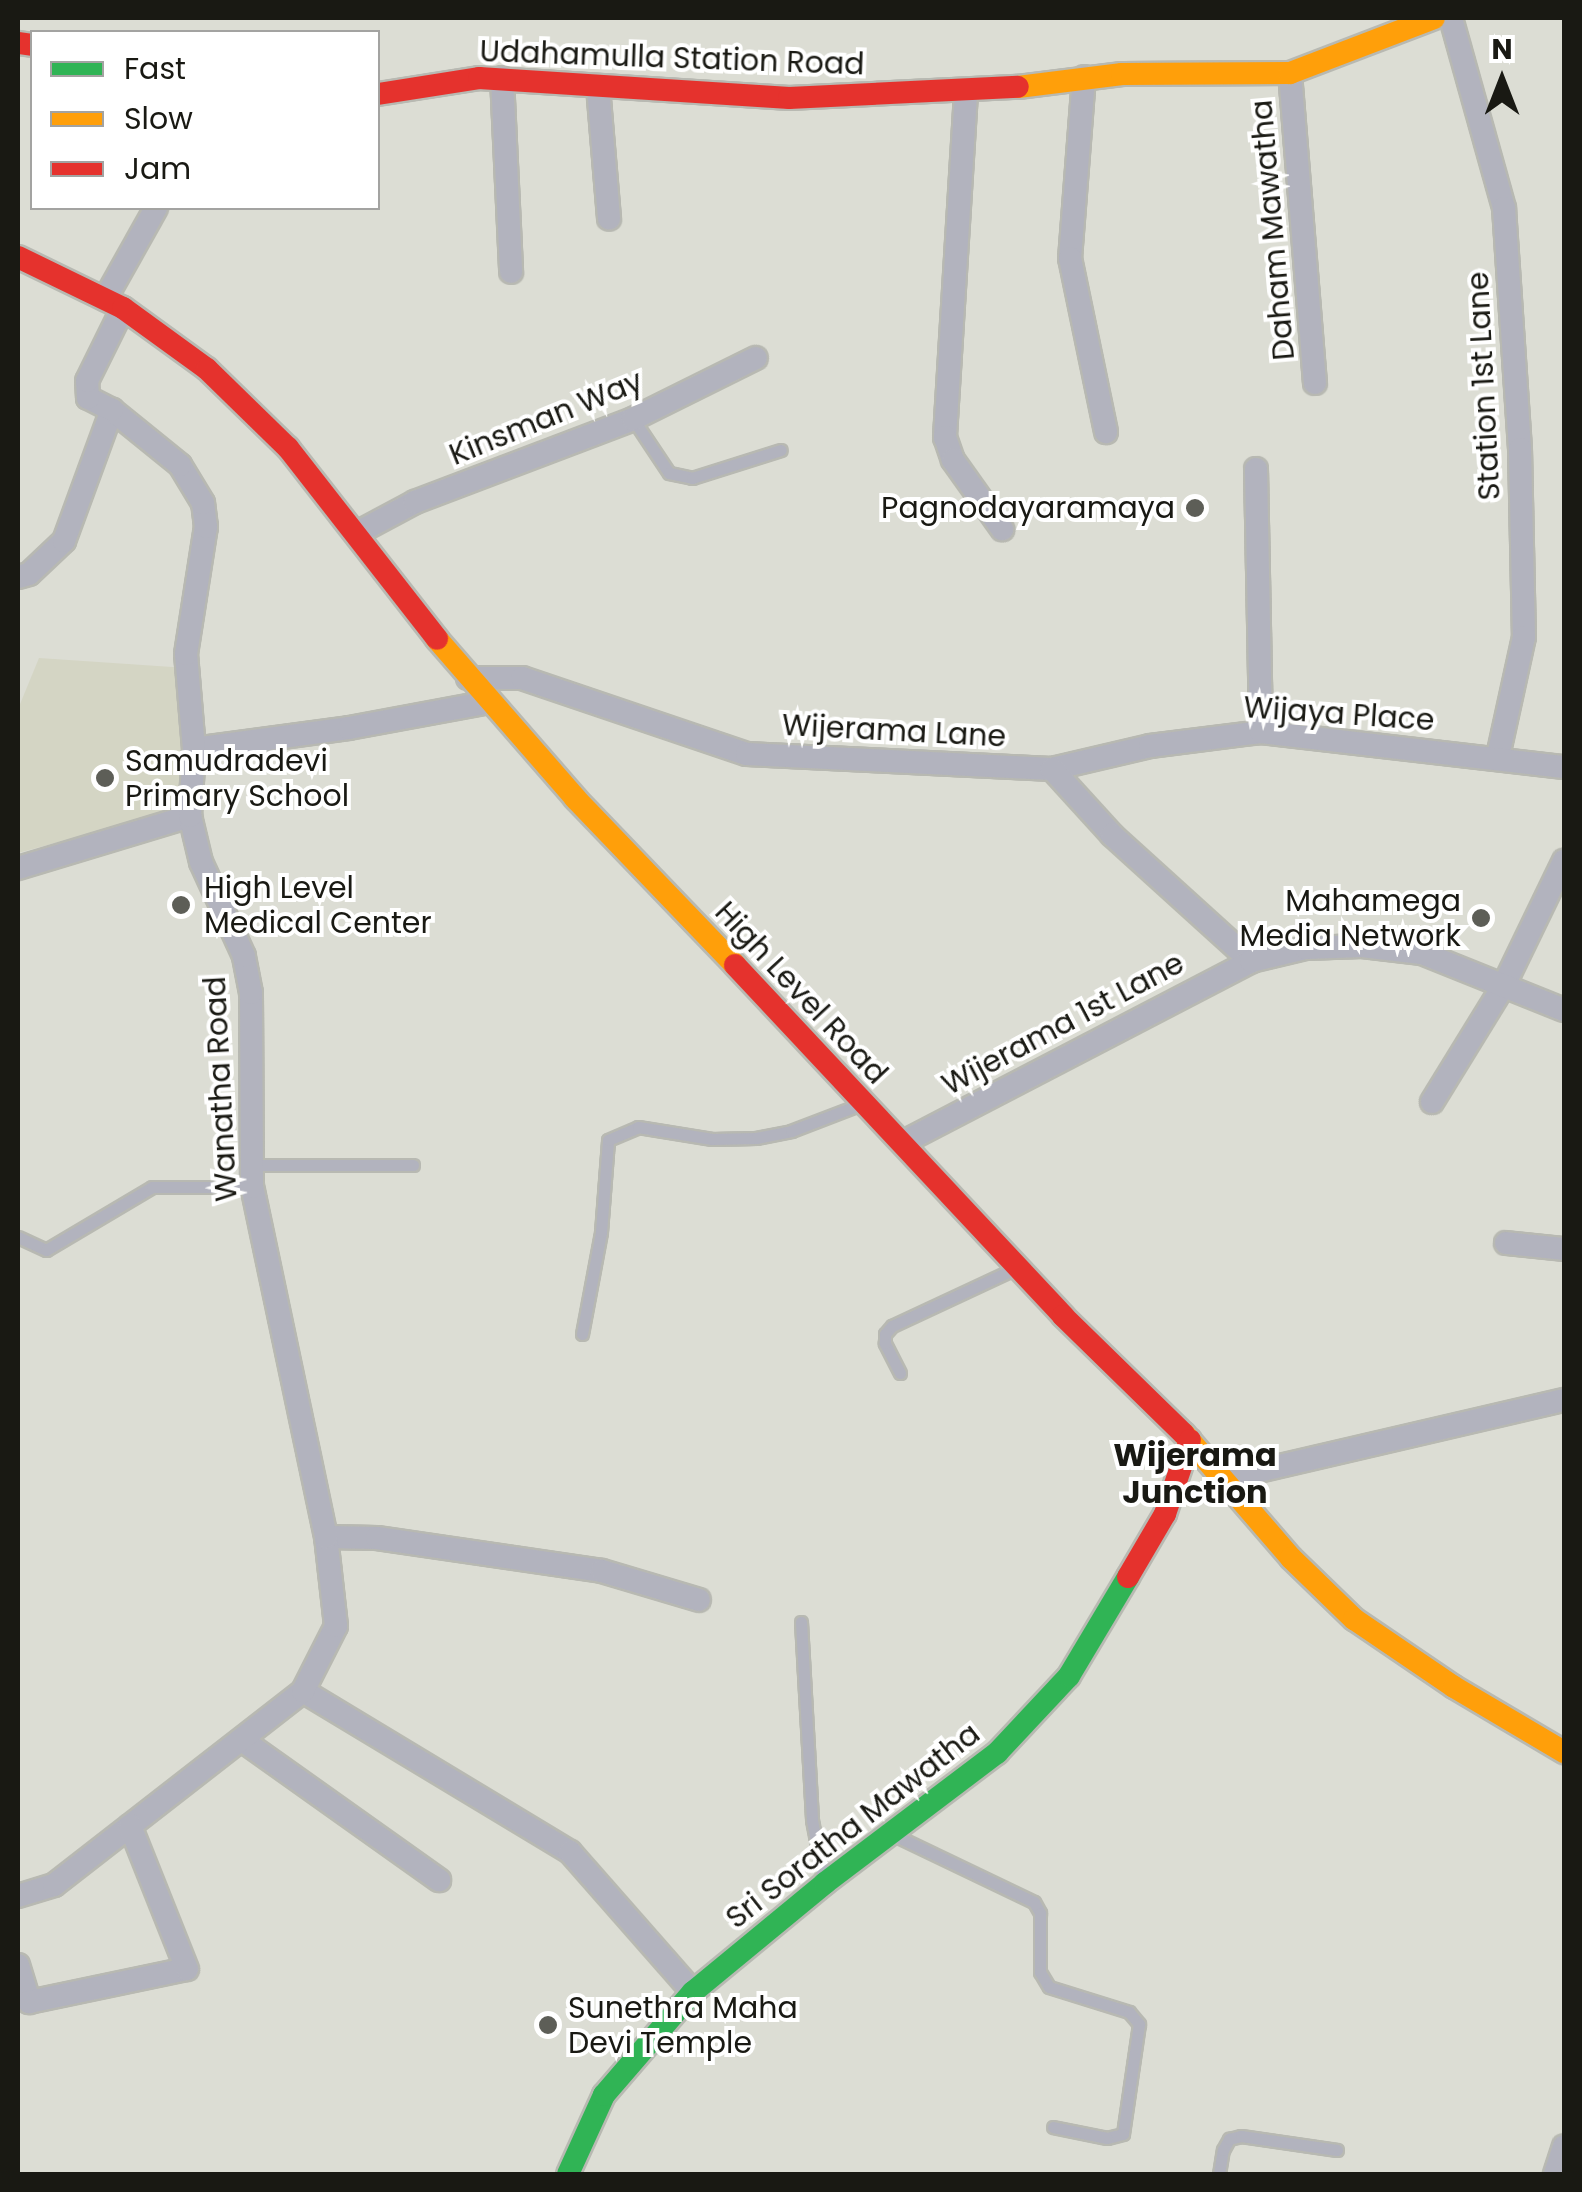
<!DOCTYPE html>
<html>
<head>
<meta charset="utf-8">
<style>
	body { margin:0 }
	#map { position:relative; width:1582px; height:2192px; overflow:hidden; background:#dcddd4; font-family:Poppins,sans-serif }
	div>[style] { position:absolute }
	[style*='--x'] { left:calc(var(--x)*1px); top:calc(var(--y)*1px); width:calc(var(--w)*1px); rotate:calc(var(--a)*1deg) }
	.built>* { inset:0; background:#d4d5c4 }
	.roads { filter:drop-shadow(2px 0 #b8b9b2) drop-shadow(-2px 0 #b8b9b2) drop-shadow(0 2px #b8b9b2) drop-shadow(0 -2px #b8b9b2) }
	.lane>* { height:11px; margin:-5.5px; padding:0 5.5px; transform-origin:5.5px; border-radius:5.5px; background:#b2b3be }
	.street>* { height:22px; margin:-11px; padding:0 11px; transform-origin:11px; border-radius:11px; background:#b2b3be }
	.fast>* { height:22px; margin:-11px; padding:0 11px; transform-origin:11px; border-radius:11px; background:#30b455 }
	.slow>* { height:22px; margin:-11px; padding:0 11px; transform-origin:11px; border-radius:11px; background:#ff9f0a }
	.jam>* { height:22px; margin:-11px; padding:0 11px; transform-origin:11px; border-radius:11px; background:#e5322d }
	.dots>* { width:28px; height:28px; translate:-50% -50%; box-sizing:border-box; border:5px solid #fff; border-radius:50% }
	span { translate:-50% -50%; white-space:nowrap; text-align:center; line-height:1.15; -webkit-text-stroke:8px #fff; paint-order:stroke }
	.street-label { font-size:30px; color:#191913 }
	.poi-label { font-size:30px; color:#191913 }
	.right { translate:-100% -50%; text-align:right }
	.left { translate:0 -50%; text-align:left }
	.neighbourhood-label { font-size:32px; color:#191913; font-weight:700 }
	.frame { position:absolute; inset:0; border:20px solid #191913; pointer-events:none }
	.legend { position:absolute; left:30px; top:30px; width:350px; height:180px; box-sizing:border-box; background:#fff; border:2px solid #a3a3a1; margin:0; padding:12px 18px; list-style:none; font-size:30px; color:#191913 }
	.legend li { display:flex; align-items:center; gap:20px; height:50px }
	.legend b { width:50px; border:2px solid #a3a3a1 }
	.north { position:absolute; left:1452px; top:30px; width:100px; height:100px; -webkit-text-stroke:8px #fff; paint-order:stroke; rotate:0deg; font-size:28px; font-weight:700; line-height:40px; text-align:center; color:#191913 }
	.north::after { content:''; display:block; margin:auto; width:35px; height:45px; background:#191913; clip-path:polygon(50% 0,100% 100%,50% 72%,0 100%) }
</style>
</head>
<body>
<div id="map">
	<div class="built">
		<div style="clip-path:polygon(39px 658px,187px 668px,189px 807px,18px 853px,18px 709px)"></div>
	</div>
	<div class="roads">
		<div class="lane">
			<div style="--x:633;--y:419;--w:65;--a:56.3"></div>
			<div style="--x:669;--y:473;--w:24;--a:12"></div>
			<div style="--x:692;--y:478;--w:93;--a:-17.5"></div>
			<div style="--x:253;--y:1165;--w:160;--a:0"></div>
			<div style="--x:18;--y:1237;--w:31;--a:25"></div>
			<div style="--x:46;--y:1250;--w:123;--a:-30.7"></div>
			<div style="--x:152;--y:1187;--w:100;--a:0"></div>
			<div style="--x:582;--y:1334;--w:104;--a:-79.4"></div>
			<div style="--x:601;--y:1232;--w:92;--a:-85.6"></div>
			<div style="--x:608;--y:1140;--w:33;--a:-23"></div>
			<div style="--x:638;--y:1127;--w:75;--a:9.2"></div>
			<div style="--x:712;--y:1139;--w:44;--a:-1.3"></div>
			<div style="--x:756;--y:1138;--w:36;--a:-11"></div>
			<div style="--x:791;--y:1131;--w:73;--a:-20.9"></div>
			<div style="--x:900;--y:1373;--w:34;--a:-117"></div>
			<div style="--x:885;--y:1343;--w:9;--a:-90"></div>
			<div style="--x:885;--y:1334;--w:11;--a:-49"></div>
			<div style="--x:892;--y:1326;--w:130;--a:-25"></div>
			<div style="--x:801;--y:1622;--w:198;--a:86.8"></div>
			<div style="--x:812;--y:1820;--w:58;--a:79.1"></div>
			<div style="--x:894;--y:1835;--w:155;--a:25.6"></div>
			<div style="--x:1034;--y:1902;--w:13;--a:61"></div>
			<div style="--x:1040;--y:1913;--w:59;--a:90"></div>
			<div style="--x:1040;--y:1972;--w:17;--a:59"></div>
			<div style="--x:1049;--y:1987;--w:84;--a:17.4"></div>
			<div style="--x:1129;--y:2012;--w:16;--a:50"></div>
			<div style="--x:1139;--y:2024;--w:111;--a:98.3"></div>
			<div style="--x:1123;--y:2134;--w:16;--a:166"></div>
			<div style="--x:1107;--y:2138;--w:55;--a:-168.5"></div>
			<div style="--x:1219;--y:2174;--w:24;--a:-81"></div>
			<div style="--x:1223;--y:2150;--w:13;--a:-61"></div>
			<div style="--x:1229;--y:2139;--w:12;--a:-14"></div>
			<div style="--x:1241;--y:2136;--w:97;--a:8.3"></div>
		</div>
		<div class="street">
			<div style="--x:1451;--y:18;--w:197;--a:74.4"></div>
			<div style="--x:1504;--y:208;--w:242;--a:86.2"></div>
			<div style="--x:1520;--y:449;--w:188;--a:88.8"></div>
			<div style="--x:1524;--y:637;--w:122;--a:102.3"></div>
			<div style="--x:1290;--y:73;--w:311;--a:85.4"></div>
			<div style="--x:1084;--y:77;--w:182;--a:94.4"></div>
			<div style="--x:1070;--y:258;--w:178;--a:78.3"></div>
			<div style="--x:502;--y:78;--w:194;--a:87.3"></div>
			<div style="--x:598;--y:87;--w:132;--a:85.2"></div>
			<div style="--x:966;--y:93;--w:345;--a:93.5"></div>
			<div style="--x:945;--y:437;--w:24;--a:71"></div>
			<div style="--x:953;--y:460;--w:85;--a:54.6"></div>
			<div style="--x:105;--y:299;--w:104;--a:-60.7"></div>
			<div style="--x:1256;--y:469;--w:263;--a:88.9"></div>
			<div style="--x:357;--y:533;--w:66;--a:-28.1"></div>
			<div style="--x:415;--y:502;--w:233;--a:-20.8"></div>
			<div style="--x:633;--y:419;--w:137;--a:-26.4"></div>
			<div style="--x:18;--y:577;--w:11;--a:-15"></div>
			<div style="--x:29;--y:574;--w:48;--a:-43.3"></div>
			<div style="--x:64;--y:541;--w:140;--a:-69.9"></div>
			<div style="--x:468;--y:678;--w:54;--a:0"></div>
			<div style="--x:522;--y:678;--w:237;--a:18.7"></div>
			<div style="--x:747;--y:754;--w:305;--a:2.8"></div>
			<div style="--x:1052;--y:769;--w:101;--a:-13.2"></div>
			<div style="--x:1150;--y:746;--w:112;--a:-7.2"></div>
			<div style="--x:1261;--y:732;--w:305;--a:6.6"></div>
			<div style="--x:194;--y:749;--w:156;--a:-7.7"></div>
			<div style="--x:349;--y:728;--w:142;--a:-10.5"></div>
			<div style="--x:1052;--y:769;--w:89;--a:47.7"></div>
			<div style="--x:1112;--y:835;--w:188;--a:42.2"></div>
			<div style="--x:18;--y:868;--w:180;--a:-16.8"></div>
			<div style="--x:1432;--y:1102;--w:137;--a:-58.4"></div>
			<div style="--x:1504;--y:985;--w:138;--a:-64.2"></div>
			<div style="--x:904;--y:1142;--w:391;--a:-27.5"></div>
			<div style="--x:1251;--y:961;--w:57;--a:-13.3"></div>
			<div style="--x:1306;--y:948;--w:56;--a:-2"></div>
			<div style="--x:1362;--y:946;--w:60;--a:6.7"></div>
			<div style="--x:1422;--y:953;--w:153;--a:21.9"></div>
			<div style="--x:1506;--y:1243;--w:58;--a:5.9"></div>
			<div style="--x:1224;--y:1479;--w:349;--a:-13.1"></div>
			<div style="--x:326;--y:1537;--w:51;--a:1.1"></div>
			<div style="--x:377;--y:1538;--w:227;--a:8.3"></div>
			<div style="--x:602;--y:1571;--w:101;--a:16.6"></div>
			<div style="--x:303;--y:1691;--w:312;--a:31.1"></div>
			<div style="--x:570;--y:1852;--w:186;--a:48.7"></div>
			<div style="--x:242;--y:1740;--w:242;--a:35.4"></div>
			<div style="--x:18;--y:1896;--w:38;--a:-17"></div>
			<div style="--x:54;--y:1885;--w:316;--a:-37.9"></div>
			<div style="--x:303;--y:1691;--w:73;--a:-63.1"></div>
			<div style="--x:336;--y:1626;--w:90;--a:-96.4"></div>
			<div style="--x:326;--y:1537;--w:358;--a:-101.9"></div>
			<div style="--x:252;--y:1187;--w:194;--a:-90.3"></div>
			<div style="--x:251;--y:993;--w:38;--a:-101"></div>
			<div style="--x:244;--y:956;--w:103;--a:-114.6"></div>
			<div style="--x:201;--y:862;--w:47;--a:-103.4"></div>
			<div style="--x:190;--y:816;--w:67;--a:-86.6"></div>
			<div style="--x:194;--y:749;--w:95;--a:-94.8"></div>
			<div style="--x:186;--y:654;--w:129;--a:-81.1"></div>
			<div style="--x:206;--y:527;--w:24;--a:-97"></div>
			<div style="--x:203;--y:503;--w:44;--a:-121.2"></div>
			<div style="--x:180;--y:465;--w:87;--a:-141"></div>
			<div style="--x:112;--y:410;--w:27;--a:-153"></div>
			<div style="--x:88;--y:398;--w:17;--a:-93"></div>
			<div style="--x:87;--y:381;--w:81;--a:-63.7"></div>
			<div style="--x:18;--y:1965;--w:39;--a:73"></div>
			<div style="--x:29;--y:2002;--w:161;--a:-11.8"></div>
			<div style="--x:187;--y:1969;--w:154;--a:-111.7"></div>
			<div style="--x:1555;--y:2174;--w:29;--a:-72"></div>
		</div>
		<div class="fast">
			<div style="--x:568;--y:2174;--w:87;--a:-65.5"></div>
			<div style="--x:604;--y:2095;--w:136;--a:-49.2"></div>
			<div style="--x:693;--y:1992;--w:171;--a:-39.5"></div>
			<div style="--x:825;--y:1883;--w:216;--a:-37.1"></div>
			<div style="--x:997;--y:1753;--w:105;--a:-46.9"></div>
			<div style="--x:1069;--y:1676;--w:115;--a:-59.2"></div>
		</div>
		<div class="slow">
			<div style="--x:1018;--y:87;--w:105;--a:-7.1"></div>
			<div style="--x:1122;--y:74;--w:168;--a:-0.3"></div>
			<div style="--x:1290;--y:73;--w:154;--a:-20.9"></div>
			<div style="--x:437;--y:639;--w:211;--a:49"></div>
			<div style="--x:575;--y:798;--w:231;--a:46.2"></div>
			<div style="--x:1184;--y:1434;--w:164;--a:49.2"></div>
			<div style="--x:1291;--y:1558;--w:88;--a:44.1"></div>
			<div style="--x:1354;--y:1619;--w:121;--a:34.2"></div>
			<div style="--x:1454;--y:1687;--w:128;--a:30.6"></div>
		</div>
		<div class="jam">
			<div style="--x:18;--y:43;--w:14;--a:8"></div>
			<div style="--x:378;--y:94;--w:102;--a:-9"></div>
			<div style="--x:479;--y:78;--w:311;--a:3.7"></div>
			<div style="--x:789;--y:98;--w:229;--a:-2.8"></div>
			<div style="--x:18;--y:257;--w:117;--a:25.9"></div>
			<div style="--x:123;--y:308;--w:104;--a:36"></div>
			<div style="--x:207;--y:369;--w:113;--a:44.3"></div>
			<div style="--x:288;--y:448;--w:242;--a:52"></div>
			<div style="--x:735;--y:965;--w:480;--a:46.9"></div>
			<div style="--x:1063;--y:1316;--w:169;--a:44.3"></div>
			<div style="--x:1128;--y:1577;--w:73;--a:-59.6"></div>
			<div style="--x:1165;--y:1514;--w:78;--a:-71.3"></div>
		</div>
	</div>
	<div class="dots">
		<div style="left:1195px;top:508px;background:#5d5e57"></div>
		<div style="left:105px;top:778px;background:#5d5e57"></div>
		<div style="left:181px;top:905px;background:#5d5e57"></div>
		<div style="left:1481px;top:918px;background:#5d5e57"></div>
		<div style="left:548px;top:2025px;background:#5d5e57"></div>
	</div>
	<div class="street-label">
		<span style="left:672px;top:58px;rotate:2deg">Udahamulla Station Road</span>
		<span style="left:1273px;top:230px;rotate:-95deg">Daham Mawatha</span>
		<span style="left:1484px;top:386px;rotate:-93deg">Station 1st Lane</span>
		<span style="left:546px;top:418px;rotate:-22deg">Kinsman Way</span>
		<span style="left:1339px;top:714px;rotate:4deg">Wijaya Place</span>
		<span style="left:894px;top:731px;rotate:3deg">Wijerama Lane</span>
		<span style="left:801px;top:993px;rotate:47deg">High Level Road</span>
		<span style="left:1063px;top:1024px;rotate:-28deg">Wijerama 1st Lane</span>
		<span style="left:221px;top:1089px;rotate:-93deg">Wanatha Road</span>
		<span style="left:853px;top:1826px;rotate:-38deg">Sri Soratha Mawatha</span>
	</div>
	<div class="poi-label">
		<span class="right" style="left:1175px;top:508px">Pagnodayaramaya</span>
		<span class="left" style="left:125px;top:778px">Samudradevi<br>Primary School</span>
		<span class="left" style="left:204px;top:905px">High Level<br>Medical Center</span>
		<span class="right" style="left:1461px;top:918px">Mahamega<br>Media Network</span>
		<span class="left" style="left:568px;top:2025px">Sunethra Maha<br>Devi Temple</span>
	</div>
	<div class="neighbourhood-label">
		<span style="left:1195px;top:1474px">Wijerama<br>Junction</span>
	</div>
	<div class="frame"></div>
	<ul class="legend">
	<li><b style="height:12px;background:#30b455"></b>Fast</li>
	<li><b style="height:12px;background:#ff9f0a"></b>Slow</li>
	<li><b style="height:12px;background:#e5322d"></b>Jam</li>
	</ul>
	<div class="north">N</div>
</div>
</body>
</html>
